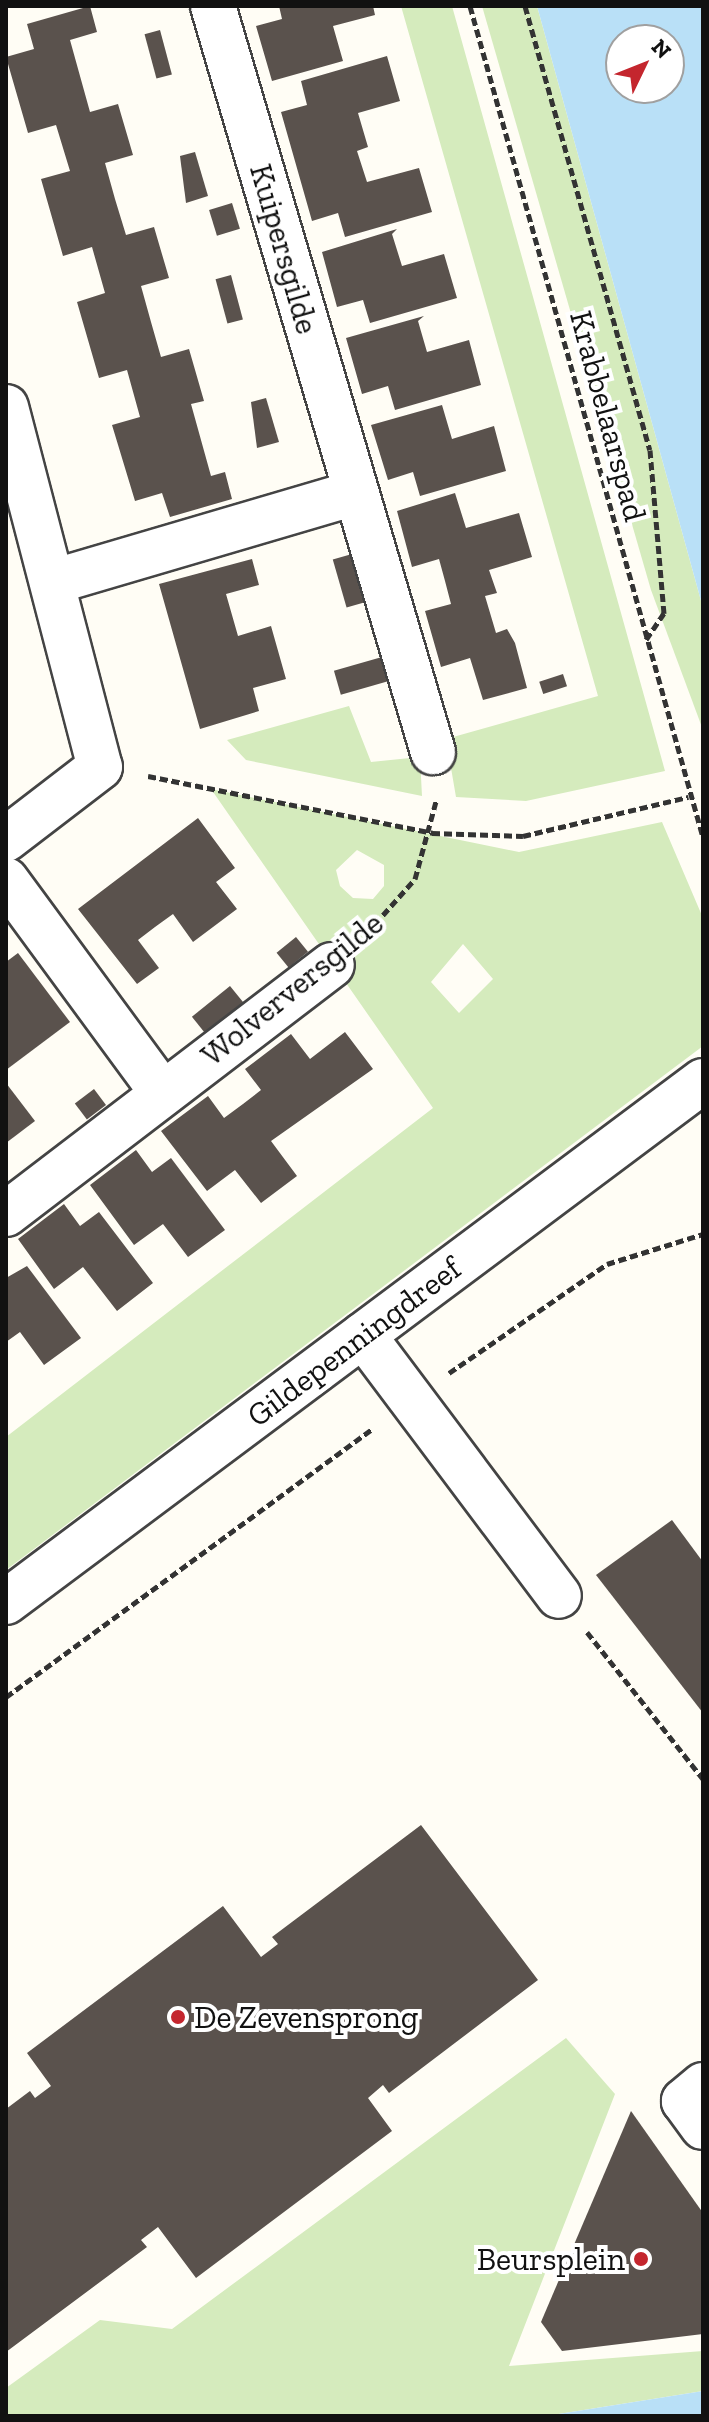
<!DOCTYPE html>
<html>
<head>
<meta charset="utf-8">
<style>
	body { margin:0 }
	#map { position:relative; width:709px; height:2422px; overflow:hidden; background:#fffdf5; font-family:"Zilla Slab",serif }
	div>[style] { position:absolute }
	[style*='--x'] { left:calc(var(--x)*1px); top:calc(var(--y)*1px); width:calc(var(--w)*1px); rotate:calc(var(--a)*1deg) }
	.green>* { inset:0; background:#d5ebbd }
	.water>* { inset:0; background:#b9e0f7 }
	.building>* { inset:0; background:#5a524d; transform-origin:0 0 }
	.path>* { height:5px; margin-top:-2.5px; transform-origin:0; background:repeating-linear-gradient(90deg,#333 0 8px,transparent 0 12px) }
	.roads { filter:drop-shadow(2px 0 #444) drop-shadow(-2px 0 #444) drop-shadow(0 2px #444) drop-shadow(0 -2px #444) }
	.minor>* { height:44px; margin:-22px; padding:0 22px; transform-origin:22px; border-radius:22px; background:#fff }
	.dots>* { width:22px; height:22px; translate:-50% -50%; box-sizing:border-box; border:4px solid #fff; border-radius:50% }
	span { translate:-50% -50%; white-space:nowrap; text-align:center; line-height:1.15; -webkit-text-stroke:8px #fff; paint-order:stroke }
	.street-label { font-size:32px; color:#111 }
	.poi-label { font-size:32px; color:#111 }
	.left { translate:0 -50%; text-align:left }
	.right { translate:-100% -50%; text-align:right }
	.frame { position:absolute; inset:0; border:8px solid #111; pointer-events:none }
	.north { position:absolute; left:605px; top:24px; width:80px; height:80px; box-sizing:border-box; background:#fff; border:2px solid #a0a0a0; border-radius:50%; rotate:47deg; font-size:22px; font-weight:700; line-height:32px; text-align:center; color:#111 }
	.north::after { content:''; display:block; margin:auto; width:28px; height:36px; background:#c4262e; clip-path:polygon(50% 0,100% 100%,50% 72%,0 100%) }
</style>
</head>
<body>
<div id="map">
	<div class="green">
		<div style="clip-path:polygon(401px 6px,452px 6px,665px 771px,526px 801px,456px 797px,446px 739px,598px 696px)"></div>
		<div style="clip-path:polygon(482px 6px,537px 6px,703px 608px,703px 730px,651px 590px)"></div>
		<div style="clip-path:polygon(349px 706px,371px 762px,420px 757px,422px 796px,246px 760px,227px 740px)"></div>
		<div style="clip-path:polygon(evenodd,211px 789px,519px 852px,662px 822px,703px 918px,703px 1046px,6px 1570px,6px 1437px,433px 1108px,211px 789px,357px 850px,384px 865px,384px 886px,373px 899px,353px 898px,340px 886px,336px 870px,357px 850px,211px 789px,463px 944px,493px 979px,459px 1013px,431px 982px,463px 944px)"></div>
		<div style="clip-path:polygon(566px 2038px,615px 2094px,509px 2366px,703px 2351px,703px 2391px,546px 2416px,6px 2416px,6px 2388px,100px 2320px,172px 2329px)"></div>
	</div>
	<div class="water">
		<div style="clip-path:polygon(evenodd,537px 6px,703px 6px,703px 608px,537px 6px,621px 40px,669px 40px,669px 88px,621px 88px,621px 40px)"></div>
		<div style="clip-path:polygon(703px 2391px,703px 2416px,546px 2416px)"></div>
	</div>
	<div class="building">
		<div style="clip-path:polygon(90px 6px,97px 32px,70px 40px,90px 112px,118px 104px,133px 155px,105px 163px,115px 199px,126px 235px,154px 227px,169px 278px,141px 286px,151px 322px,161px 357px,189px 349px,204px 401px,191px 404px,211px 476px,225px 472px,232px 499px,170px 517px,162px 493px,135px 501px,112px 425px,140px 417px,127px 370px,99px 378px,77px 302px,105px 293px,92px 247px,63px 256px,41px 179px,70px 171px,56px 125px,28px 133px,6px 57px,34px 49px,27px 24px)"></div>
		<div style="clip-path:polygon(279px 6px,373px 6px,375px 15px,333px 26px,343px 61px,272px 81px,256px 26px,282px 19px)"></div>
		<div style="left:160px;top:30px;width:46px;height:16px;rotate:75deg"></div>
		<div style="clip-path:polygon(387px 56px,400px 101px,358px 113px,368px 147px,357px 151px,367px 182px,419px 168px,432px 212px,345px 237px,338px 213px,312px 221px,281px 112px,307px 105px,301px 81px)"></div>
		<div style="clip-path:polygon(195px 152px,208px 196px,186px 203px,180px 156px)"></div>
		<div style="left:232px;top:203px;width:27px;height:24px;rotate:73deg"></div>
		<div style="clip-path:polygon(397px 229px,392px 234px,402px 266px,444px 254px,457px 298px,370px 323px,363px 300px,337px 307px,322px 252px)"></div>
		<div style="left:231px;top:275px;width:46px;height:16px;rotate:75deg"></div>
		<div style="clip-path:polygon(424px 316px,418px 321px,427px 352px,469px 340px,481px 385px,395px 410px,388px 386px,362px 394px,346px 338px)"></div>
		<div style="clip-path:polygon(266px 398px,279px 442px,257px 448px,251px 402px)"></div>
		<div style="clip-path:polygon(442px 405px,452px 439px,494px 426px,506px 471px,420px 496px,413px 472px,388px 480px,371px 425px)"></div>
		<div style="clip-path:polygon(455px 493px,466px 528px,519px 513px,532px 557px,489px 570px,497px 593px,485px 596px,496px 633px,507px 629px,515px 643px,527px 688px,483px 700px,470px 658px,441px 667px,425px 611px,451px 604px,445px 581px,439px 559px,412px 567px,397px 511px)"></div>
		<div style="left:352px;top:554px;width:50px;height:20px;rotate:74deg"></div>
		<div style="clip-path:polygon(252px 559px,259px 585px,226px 594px,238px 636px,271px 626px,286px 679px,253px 688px,259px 711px,200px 729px,159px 584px)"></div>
		<div style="left:382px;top:657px;width:25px;height:50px;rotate:74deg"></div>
		<div style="left:563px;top:674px;width:13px;height:25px;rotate:72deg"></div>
		<div style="clip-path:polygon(198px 818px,235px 868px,216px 882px,237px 909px,193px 942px,173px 914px,155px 927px,138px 940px,159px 968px,137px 984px,78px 909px)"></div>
		<div style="left:296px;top:937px;width:19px;height:25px;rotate:51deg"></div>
		<div style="clip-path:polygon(18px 953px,70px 1022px,6px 1070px,6px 962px)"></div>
		<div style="left:230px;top:986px;width:21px;height:49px;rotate:51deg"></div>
		<div style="clip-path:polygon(345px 1032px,373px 1069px,271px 1141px,297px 1176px,261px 1203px,235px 1170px,207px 1191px,161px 1131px,208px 1096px,224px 1118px,243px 1104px,261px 1090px,245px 1069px,291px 1034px,310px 1059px)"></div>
		<div style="clip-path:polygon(6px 1083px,35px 1121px,6px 1143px)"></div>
		<div style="left:94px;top:1089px;width:20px;height:24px;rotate:53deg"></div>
		<div style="clip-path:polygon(136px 1150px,152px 1172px,171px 1158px,225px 1230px,188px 1257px,163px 1224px,134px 1245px,90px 1185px)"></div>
		<div style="clip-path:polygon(64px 1204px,80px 1226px,99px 1212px,153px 1283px,117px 1311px,83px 1267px,54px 1289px,18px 1239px)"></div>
		<div style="clip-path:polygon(27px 1266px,81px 1338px,44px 1365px,20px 1332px,6px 1342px,6px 1278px)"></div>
		<div style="clip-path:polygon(672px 1520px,703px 1562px,703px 1713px,596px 1575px)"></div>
		<div style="clip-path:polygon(421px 1825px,538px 1980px,389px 2093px,383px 2085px,368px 2098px,392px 2131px,196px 2278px,158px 2227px,141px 2240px,147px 2247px,6px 2352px,6px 2109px,30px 2091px,35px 2098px,51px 2086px,27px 2053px,223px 1906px,261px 1957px,278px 1944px,272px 1937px)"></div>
		<div style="clip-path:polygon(631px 2111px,703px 2213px,703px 2334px,562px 2351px,541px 2322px)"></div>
	</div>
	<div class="path">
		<div style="--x:470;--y:6;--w:863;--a:74.34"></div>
		<div style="--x:525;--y:6;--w:461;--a:74.3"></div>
		<div style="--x:650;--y:450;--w:164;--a:85.1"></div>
		<div style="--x:664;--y:613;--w:32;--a:124"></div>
		<div style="--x:148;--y:776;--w:290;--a:11.3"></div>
		<div style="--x:432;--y:833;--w:91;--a:1.9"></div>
		<div style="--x:523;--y:836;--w:170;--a:-13.3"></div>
		<div style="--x:367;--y:933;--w:72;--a:-48.4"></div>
		<div style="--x:415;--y:879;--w:81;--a:-74.9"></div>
		<div style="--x:449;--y:1373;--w:192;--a:-34.6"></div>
		<div style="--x:607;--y:1264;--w:101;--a:-17.4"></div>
		<div style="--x:587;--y:1632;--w:187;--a:51.7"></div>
		<div style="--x:6;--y:1697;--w:455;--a:-36.2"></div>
	</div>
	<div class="roads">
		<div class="minor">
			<div style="--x:213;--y:6;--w:778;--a:73.57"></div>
			<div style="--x:6;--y:407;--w:372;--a:75.4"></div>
			<div style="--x:100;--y:767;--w:118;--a:142.5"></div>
			<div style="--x:56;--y:581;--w:312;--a:-16.4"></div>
			<div style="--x:6;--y:880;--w:265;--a:53.7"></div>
			<div style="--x:6;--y:1214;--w:410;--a:-37.4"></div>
			<div style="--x:363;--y:1335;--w:326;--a:53.1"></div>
			<div style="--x:6;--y:1602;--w:870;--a:-36.78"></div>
			<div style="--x:703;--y:2085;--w:25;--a:140"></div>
			<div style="--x:684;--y:2101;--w:32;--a:54"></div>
		</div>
	</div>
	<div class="dots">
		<div style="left:178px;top:2017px;background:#c4262e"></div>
		<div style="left:641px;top:2259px;background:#c4262e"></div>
	</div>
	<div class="street-label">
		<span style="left:284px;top:249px;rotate:74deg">Kuipersgilde</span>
		<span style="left:608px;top:416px;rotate:75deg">Krabbelaarspad</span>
		<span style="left:292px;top:989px;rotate:-39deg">Wolverversgilde</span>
		<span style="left:354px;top:1342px;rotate:-37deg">Gildepenningdreef</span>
	</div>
	<div class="poi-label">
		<span class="left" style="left:194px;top:2017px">De Zevensprong</span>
		<span class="right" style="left:625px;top:2259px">Beursplein</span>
	</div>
	<div class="frame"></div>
	<div class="north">N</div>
</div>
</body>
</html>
